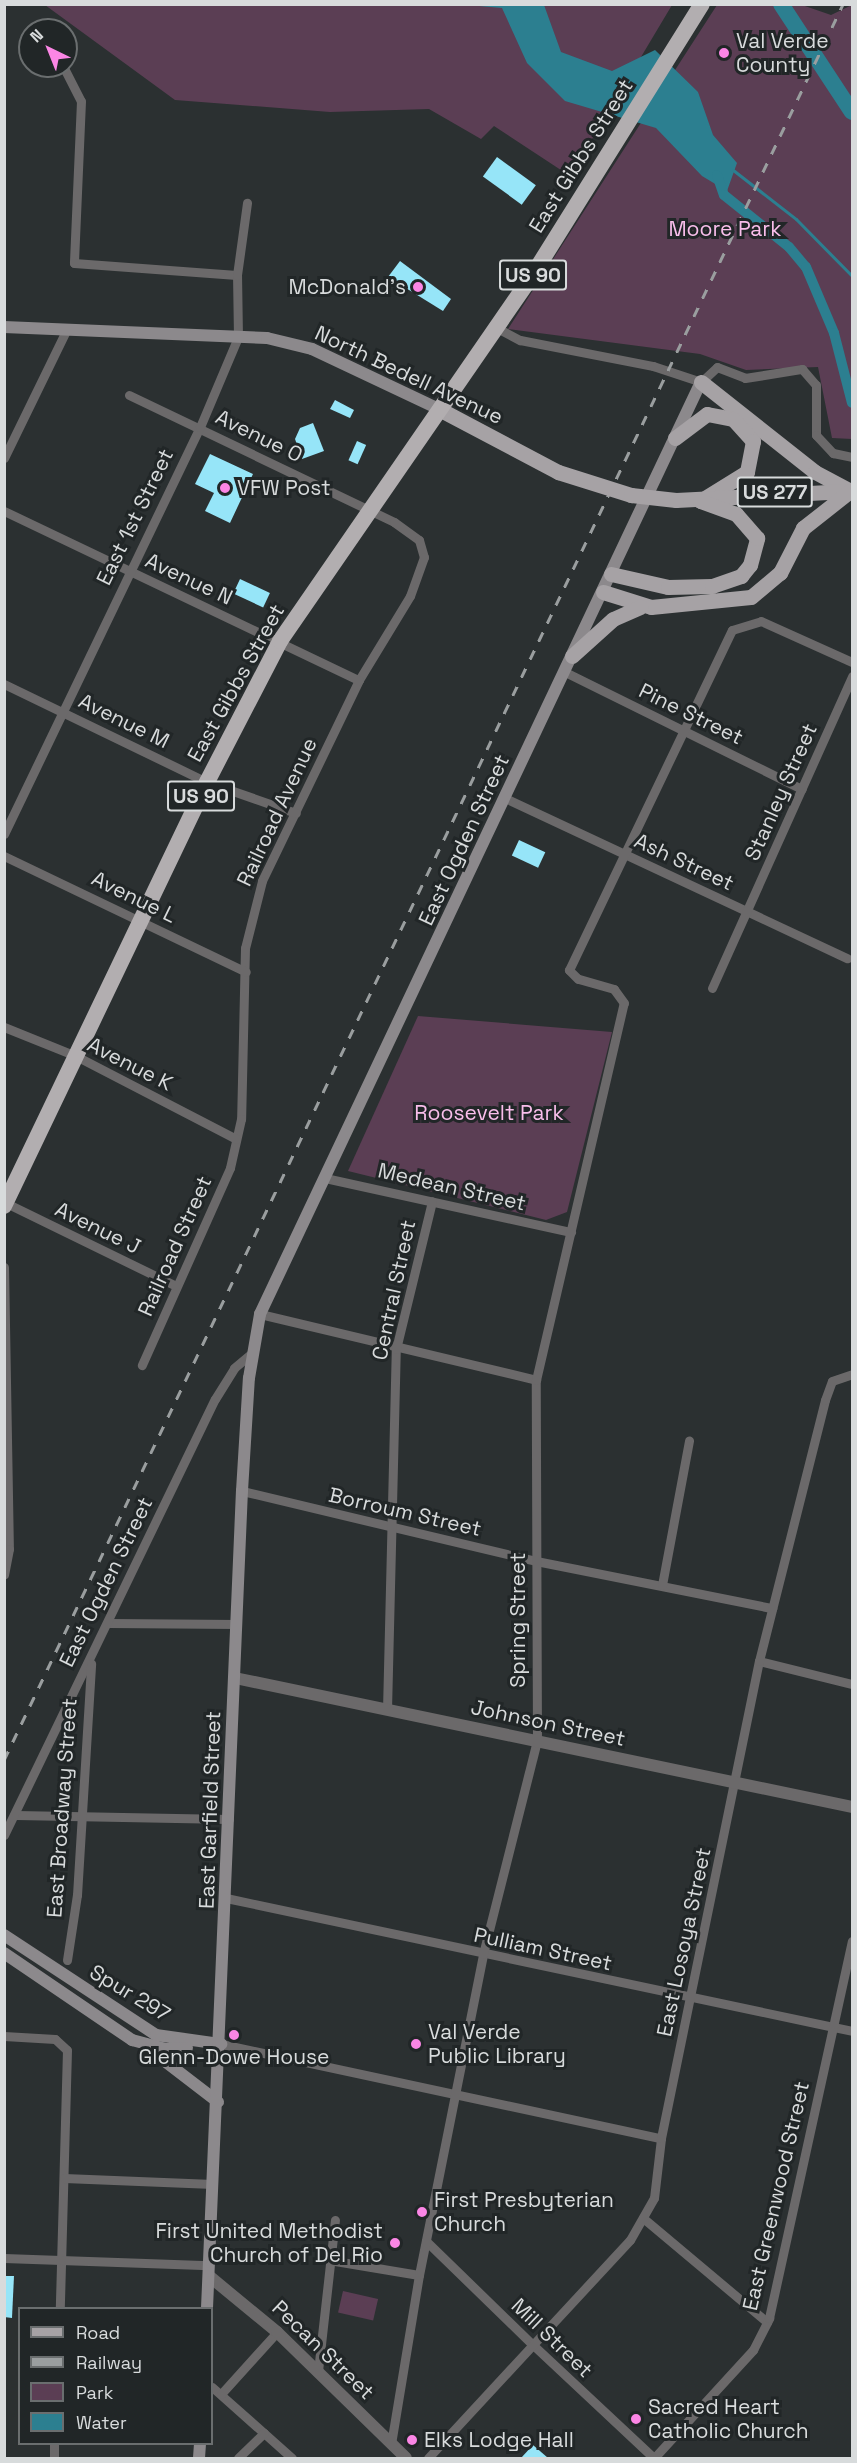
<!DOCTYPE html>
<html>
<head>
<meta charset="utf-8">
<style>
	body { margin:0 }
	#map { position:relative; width:857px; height:2463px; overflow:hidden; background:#2b3031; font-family:"Space Grotesk",sans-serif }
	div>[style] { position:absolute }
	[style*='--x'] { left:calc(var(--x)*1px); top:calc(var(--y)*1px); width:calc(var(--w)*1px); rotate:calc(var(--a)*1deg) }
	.green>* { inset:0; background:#5b3e54; transform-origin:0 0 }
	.water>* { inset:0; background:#2c7f90 }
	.stream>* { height:3px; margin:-1.5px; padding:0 1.5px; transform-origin:1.5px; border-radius:1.5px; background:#2c7f90 }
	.canal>* { height:10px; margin:-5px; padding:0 5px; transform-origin:5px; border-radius:5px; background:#2c7f90 }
	.river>* { height:16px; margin:-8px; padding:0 8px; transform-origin:8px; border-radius:8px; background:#2c7f90 }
	.building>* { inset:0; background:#96e5f8; transform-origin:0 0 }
	.minor>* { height:9px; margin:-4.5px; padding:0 4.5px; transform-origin:4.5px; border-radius:4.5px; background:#6b696a }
	.tertiary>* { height:12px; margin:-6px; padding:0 6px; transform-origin:6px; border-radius:6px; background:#6b696a }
	.secondary>* { height:12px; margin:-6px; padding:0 6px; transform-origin:6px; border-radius:6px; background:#8c898c }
	.primary>* { height:15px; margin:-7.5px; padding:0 7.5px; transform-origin:7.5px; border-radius:7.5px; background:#a6a2a5 }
	.trunk>* { height:16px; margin:-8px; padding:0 8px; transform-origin:8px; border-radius:8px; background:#b2aeb0 }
	.rail>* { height:3px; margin-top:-1.5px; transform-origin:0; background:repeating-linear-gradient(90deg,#9a9e9f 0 10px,transparent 0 20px) }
	.primary-bridge>* { height:15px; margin:-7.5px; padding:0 7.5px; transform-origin:7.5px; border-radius:7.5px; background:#a6a2a5 }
	.dots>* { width:16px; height:16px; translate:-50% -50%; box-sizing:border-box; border:3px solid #212627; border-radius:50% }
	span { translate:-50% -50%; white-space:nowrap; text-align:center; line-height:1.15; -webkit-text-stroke:6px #212627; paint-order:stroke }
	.shield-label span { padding:2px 4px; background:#212627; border:2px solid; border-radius:4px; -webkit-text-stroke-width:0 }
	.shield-label { font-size:20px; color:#d8dbdc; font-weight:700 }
	.poi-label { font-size:21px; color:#d8dbdc }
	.left { translate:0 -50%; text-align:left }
	.right { translate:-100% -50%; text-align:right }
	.street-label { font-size:21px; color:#d8dbdc }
	.park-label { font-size:21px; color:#f9beeb }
	.frame { position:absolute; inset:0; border:6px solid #d8dbdc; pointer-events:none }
	.legend { position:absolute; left:18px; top:2307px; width:195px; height:138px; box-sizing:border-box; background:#212627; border:2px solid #6a6e6f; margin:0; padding:8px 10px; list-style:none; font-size:18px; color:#d8dbdc }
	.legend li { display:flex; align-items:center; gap:12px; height:30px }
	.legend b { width:30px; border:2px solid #6a6e6f }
	.north { position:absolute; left:18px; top:18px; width:60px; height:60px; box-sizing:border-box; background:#212627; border:2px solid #6a6e6f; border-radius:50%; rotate:317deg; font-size:16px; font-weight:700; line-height:24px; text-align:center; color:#d8dbdc }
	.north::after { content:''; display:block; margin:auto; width:21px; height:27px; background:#fb86e5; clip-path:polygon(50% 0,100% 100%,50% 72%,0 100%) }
</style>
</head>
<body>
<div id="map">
	<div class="green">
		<div style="clip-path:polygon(45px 5px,672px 5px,570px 176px,494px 126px,481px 139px,429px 109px,330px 112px,175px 100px)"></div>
		<div style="clip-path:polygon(717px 5px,802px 5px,831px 15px,852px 5px,852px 439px,832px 438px,818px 367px,746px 370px,700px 354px,508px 329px)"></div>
		<div style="clip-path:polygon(418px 1016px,612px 1032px,567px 1212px,546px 1220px,348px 1171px)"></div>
		<div style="left:343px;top:2291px;width:36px;height:22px;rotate:13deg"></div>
	</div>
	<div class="water">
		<div style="clip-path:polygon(468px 5px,544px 5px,561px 52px,612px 71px,655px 50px,698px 92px,713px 135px,737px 163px,727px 191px,702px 176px,656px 128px,565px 101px,527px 63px,502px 8px)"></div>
	</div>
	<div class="stream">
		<div style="--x:733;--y:170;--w:80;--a:37.9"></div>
		<div style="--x:796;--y:219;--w:80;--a:45.5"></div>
	</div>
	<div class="canal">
		<div style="--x:717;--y:175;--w:21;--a:71"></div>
		<div style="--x:724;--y:195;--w:83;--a:38.7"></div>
		<div style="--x:789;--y:247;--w:26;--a:50"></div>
		<div style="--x:806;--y:267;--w:72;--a:67"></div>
		<div style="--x:834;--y:333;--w:72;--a:75.6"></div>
	</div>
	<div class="river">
		<div style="--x:781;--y:4;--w:129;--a:56.7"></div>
	</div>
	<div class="building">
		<div style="left:497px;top:157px;width:48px;height:24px;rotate:36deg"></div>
		<div style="clip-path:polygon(400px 261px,451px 299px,443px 311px,388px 277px)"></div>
		<div style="clip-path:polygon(335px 400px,354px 410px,350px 418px,330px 409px)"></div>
		<div style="clip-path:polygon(313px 423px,324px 451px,302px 459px,295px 439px,300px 428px)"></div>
		<div style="left:357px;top:441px;width:10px;height:21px;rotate:24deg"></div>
		<div style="clip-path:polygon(210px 454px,253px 474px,230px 523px,205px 511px,214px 493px,195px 484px)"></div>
		<div style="left:240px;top:579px;width:33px;height:16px;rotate:25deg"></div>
		<div style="left:519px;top:840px;width:29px;height:17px;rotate:25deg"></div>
		<div style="clip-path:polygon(4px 2276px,14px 2276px,12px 2318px,4px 2317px)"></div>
		<div style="clip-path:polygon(533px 2445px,548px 2458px,521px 2458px)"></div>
	</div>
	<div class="minor">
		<div style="--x:63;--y:66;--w:39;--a:63"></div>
		<div style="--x:81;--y:101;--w:162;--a:92.5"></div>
		<div style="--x:74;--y:263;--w:163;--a:4.2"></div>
		<div style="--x:497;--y:328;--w:26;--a:28"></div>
		<div style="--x:520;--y:340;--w:136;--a:11.1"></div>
		<div style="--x:653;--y:366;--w:51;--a:18.4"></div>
		<div style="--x:701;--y:382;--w:22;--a:-43"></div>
		<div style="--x:717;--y:367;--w:30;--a:21"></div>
		<div style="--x:745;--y:378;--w:58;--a:-9"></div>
		<div style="--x:802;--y:369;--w:21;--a:49"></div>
		<div style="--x:816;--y:385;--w:50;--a:90"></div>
		<div style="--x:816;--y:435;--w:25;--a:47"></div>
		<div style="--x:833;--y:453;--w:19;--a:12"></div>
		<div style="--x:129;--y:395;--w:294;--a:25.6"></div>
		<div style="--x:394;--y:522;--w:31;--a:36"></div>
		<div style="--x:419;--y:540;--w:18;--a:74"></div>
		<div style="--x:424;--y:557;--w:41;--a:109.7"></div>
		<div style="--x:410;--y:596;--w:98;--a:121.3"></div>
		<div style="--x:359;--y:680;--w:223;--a:115.8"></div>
		<div style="--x:262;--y:881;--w:69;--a:104.2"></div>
		<div style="--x:245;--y:948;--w:171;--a:91.3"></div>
		<div style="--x:241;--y:1119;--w:50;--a:102.7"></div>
		<div style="--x:230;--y:1168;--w:216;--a:114.1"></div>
		<div style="--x:4;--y:458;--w:144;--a:-64"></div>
		<div style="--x:4;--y:511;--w:393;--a:25.5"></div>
		<div style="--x:565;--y:672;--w:264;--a:26.3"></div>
		<div style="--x:4;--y:684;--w:225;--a:25.8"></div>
		<div style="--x:207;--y:782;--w:94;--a:19.2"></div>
		<div style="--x:505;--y:798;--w:378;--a:25.1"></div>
		<div style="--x:4;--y:834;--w:452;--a:-64.3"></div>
		<div style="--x:200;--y:427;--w:98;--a:-67.1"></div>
		<div style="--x:238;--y:337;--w:62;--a:-90.9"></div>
		<div style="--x:237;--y:275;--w:73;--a:-82.1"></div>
		<div style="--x:4;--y:856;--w:268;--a:25.6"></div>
		<div style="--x:712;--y:988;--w:342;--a:-65.8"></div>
		<div style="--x:4;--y:1027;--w:78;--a:21.9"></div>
		<div style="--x:76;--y:1056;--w:180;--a:27.4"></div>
		<div style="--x:325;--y:1178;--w:252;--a:12.4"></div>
		<div style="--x:4;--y:1202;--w:191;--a:26"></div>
		<div style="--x:4;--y:1267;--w:282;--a:89"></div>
		<div style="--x:9;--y:1549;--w:26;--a:101"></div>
		<div style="--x:260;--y:1314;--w:284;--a:13.4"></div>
		<div style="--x:242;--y:1491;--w:302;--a:13.4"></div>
		<div style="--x:536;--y:1561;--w:241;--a:11.3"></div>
		<div style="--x:662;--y:1585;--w:147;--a:-79.4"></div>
		<div style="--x:109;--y:1623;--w:128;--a:0.4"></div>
		<div style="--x:759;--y:1661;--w:96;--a:13.9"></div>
		<div style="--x:387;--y:1710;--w:361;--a:-88.6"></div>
		<div style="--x:396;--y:1349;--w:152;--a:-76.3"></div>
		<div style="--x:16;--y:1815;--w:213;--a:1.1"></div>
		<div style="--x:4;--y:1835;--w:484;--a:-64.2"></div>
		<div style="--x:215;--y:1399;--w:36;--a:-58"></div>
		<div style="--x:234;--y:1368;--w:23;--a:-40"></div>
		<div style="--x:226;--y:1898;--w:640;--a:11.99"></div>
		<div style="--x:67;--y:1960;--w:66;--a:-81.3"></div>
		<div style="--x:77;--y:1895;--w:232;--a:-86.5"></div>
		<div style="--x:4;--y:2036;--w:51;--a:3.4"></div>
		<div style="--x:55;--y:2039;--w:16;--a:43"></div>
		<div style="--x:67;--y:2050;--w:258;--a:91.6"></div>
		<div style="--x:221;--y:2044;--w:450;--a:12.1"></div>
		<div style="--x:64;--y:2178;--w:149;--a:2.3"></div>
		<div style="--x:643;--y:2218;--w:162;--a:40"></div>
		<div style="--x:426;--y:2241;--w:148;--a:44.2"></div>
		<div style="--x:532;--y:2344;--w:167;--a:43.1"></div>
		<div style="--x:654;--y:2458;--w:147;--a:-47.5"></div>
		<div style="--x:753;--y:2350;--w:36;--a:-63"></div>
		<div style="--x:769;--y:2318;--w:386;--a:-77.6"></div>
		<div style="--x:4;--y:2258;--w:205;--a:2"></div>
		<div style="--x:329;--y:2260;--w:91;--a:9.5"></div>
		<div style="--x:318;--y:2371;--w:152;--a:-83.6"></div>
		<div style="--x:212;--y:2387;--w:107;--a:41.6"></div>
		<div style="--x:221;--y:2394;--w:84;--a:-47.9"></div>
		<div style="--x:391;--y:2444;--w:171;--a:-80.6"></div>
		<div style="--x:419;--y:2275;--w:327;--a:-78.7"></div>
		<div style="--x:483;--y:1954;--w:220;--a:-75.8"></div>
		<div style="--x:537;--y:1741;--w:361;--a:-90.2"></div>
		<div style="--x:536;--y:1380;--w:387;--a:-76.9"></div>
		<div style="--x:624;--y:1003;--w:17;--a:-126"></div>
		<div style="--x:614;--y:989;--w:37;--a:-164"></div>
		<div style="--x:578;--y:979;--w:13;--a:-135"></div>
		<div style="--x:569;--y:970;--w:377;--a:-64.4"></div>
		<div style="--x:732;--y:630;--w:30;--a:-17"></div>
		<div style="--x:761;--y:621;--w:100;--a:24.3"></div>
		<div style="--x:54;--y:2458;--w:14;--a:-90"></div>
		<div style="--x:238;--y:2458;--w:36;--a:-44"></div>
		<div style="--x:428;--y:2458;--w:297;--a:-47.2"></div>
		<div style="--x:630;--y:2240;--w:48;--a:-60.3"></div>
		<div style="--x:654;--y:2198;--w:60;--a:-83.3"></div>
		<div style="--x:661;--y:2138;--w:487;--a:-78.4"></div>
		<div style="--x:759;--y:1661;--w:269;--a:-75.8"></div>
		<div style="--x:825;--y:1400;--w:20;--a:-70"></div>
		<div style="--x:832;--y:1381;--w:21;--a:-19"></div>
	</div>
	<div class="tertiary">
		<div style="--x:235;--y:1678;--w:630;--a:11.81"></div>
		<div style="--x:209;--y:2276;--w:88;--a:39.5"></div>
		<div style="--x:277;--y:2332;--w:180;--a:44.3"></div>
	</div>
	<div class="secondary">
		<div style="--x:4;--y:327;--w:263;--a:2.4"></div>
		<div style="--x:267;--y:338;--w:46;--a:13.7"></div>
		<div style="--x:312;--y:349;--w:140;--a:25.3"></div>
		<div style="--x:4;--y:1935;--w:182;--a:33.3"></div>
		<div style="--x:156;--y:2035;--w:66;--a:7.9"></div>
		<div style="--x:4;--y:1953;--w:155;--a:34.2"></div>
		<div style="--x:132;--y:2040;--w:35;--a:15"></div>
		<div style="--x:166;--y:2049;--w:21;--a:-3"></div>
		<div style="--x:149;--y:2049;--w:87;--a:37.5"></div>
		<div style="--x:207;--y:2308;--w:818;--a:-87.55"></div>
		<div style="--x:242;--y:1491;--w:113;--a:-86.5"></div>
		<div style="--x:249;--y:1378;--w:65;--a:-80.2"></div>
		<div style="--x:260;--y:1314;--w:1031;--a:-64.68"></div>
		<div style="--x:199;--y:2458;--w:14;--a:-86"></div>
	</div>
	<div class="primary">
		<div style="--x:701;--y:382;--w:145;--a:38.3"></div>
		<div style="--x:815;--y:472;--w:40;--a:28"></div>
		<div style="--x:439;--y:409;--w:135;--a:27.9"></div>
		<div style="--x:675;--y:438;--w:40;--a:-37"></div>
		<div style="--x:707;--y:414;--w:26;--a:11"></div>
		<div style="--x:733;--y:419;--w:30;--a:48"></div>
		<div style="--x:753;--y:441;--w:32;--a:101"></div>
		<div style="--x:747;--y:472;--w:55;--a:148.3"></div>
		<div style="--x:676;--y:500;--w:171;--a:-3"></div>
		<div style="--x:611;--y:574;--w:58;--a:12.8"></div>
		<div style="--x:668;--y:587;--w:44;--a:-1.3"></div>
		<div style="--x:712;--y:586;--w:31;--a:-19"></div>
		<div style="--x:741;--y:576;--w:14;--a:-51"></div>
		<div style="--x:750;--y:565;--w:28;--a:-75"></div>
		<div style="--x:757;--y:538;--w:32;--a:-131"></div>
		<div style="--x:736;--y:514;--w:38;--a:-160"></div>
		<div style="--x:603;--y:592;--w:50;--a:17.4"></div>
		<div style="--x:651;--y:607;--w:100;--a:-5.7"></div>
		<div style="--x:751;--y:597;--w:38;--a:-40"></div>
		<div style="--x:780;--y:573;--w:51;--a:-62.9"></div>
		<div style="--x:803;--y:528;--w:60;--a:-38.2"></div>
		<div style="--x:572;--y:656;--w:55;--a:-42.1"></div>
		<div style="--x:613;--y:619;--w:30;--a:-24"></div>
	</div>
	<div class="trunk">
		<div style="--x:4;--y:1206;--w:470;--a:-64.4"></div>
		<div style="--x:207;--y:782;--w:159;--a:-62.6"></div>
		<div style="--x:280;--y:641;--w:453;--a:-55.4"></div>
		<div style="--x:537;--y:268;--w:311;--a:-58"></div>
	</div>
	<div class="rail">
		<div style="--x:4;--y:1760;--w:1946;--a:-64.46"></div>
	</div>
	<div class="primary-bridge">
		<div style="--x:558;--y:472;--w:77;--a:17.5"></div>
		<div style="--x:631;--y:495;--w:45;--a:6.3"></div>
	</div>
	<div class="dots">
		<div style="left:724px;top:53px;background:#fb86e5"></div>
		<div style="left:418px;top:287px;background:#fb86e5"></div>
		<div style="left:225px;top:488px;background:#fb86e5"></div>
		<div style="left:234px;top:2035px;background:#fb86e5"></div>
		<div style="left:416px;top:2044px;background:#fb86e5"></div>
		<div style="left:422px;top:2212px;background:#fb86e5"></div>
		<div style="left:395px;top:2243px;background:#fb86e5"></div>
		<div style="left:636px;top:2419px;background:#fb86e5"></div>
		<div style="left:412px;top:2440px;background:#fb86e5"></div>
	</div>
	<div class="shield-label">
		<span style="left:533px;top:275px">US 90</span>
		<span style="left:775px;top:492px">US 277</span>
		<span style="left:201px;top:796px">US 90</span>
	</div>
	<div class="poi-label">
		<span class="left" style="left:736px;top:53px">Val Verde<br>County</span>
		<span class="right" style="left:406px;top:287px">McDonald's</span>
		<span class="left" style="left:237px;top:488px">VFW Post</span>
		<span class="left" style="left:428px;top:2044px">Val Verde<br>Public Library</span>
		<span style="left:234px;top:2057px">Glenn-Dowe House</span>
		<span class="left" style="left:434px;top:2212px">First Presbyterian<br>Church</span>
		<span class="right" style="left:383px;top:2243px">First United Methodist<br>Church of Del Rio</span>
		<span class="left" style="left:648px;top:2419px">Sacred Heart<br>Catholic Church</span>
		<span class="left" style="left:424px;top:2440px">Elks Lodge Hall</span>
	</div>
	<div class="street-label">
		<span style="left:581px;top:156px;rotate:-58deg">East Gibbs Street</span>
		<span style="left:409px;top:375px;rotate:25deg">North Bedell Avenue</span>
		<span style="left:259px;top:436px;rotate:26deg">Avenue O</span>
		<span style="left:135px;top:517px;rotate:-64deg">East 1st Street</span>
		<span style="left:189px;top:579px;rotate:25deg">Avenue N</span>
		<span style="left:236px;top:683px;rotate:-61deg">East Gibbs Street</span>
		<span style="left:691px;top:714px;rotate:26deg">Pine Street</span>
		<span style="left:124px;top:721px;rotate:26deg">Avenue M</span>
		<span style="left:781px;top:792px;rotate:-66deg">Stanley Street</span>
		<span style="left:277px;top:812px;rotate:-65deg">Railroad Avenue</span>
		<span style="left:464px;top:840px;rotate:-65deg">East Ogden Street</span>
		<span style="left:684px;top:862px;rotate:25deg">Ash Street</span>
		<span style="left:134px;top:897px;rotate:26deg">Avenue L</span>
		<span style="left:130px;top:1064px;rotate:27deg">Avenue K</span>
		<span style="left:452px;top:1187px;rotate:13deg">Medean Street</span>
		<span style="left:98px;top:1228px;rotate:26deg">Avenue J</span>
		<span style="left:175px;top:1246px;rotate:-66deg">Railroad Street</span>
		<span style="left:394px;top:1290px;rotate:-78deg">Central Street</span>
		<span style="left:405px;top:1512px;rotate:13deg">Borroum Street</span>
		<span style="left:106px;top:1582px;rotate:-64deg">East Ogden Street</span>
		<span style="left:518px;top:1620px;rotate:-90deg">Spring Street</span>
		<span style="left:548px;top:1723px;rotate:12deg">Johnson Street</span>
		<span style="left:62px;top:1808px;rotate:-86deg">East Broadway Street</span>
		<span style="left:210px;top:1810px;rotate:-88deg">East Garfield Street</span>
		<span style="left:684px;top:1942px;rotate:-78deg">East Losoya Street</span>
		<span style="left:543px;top:1949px;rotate:12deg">Pulliam Street</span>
		<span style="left:130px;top:1993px;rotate:31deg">Spur 297</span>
		<span style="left:776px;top:2196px;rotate:-77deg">East Greenwood Street</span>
		<span style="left:552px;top:2338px;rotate:44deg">Mill Street</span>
		<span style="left:323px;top:2350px;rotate:44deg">Pecan Street</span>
	</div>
	<div class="park-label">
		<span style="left:725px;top:229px">Moore Park</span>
		<span style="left:489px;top:1113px">Roosevelt Park</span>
	</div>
	<div class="frame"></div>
	<ul class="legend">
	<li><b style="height:8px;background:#a6a2a5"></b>Road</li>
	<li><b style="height:8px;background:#9a9e9f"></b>Railway</li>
	<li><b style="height:16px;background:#5b3e54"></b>Park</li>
	<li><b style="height:16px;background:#2c7f90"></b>Water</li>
	</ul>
	<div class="north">N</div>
</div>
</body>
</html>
